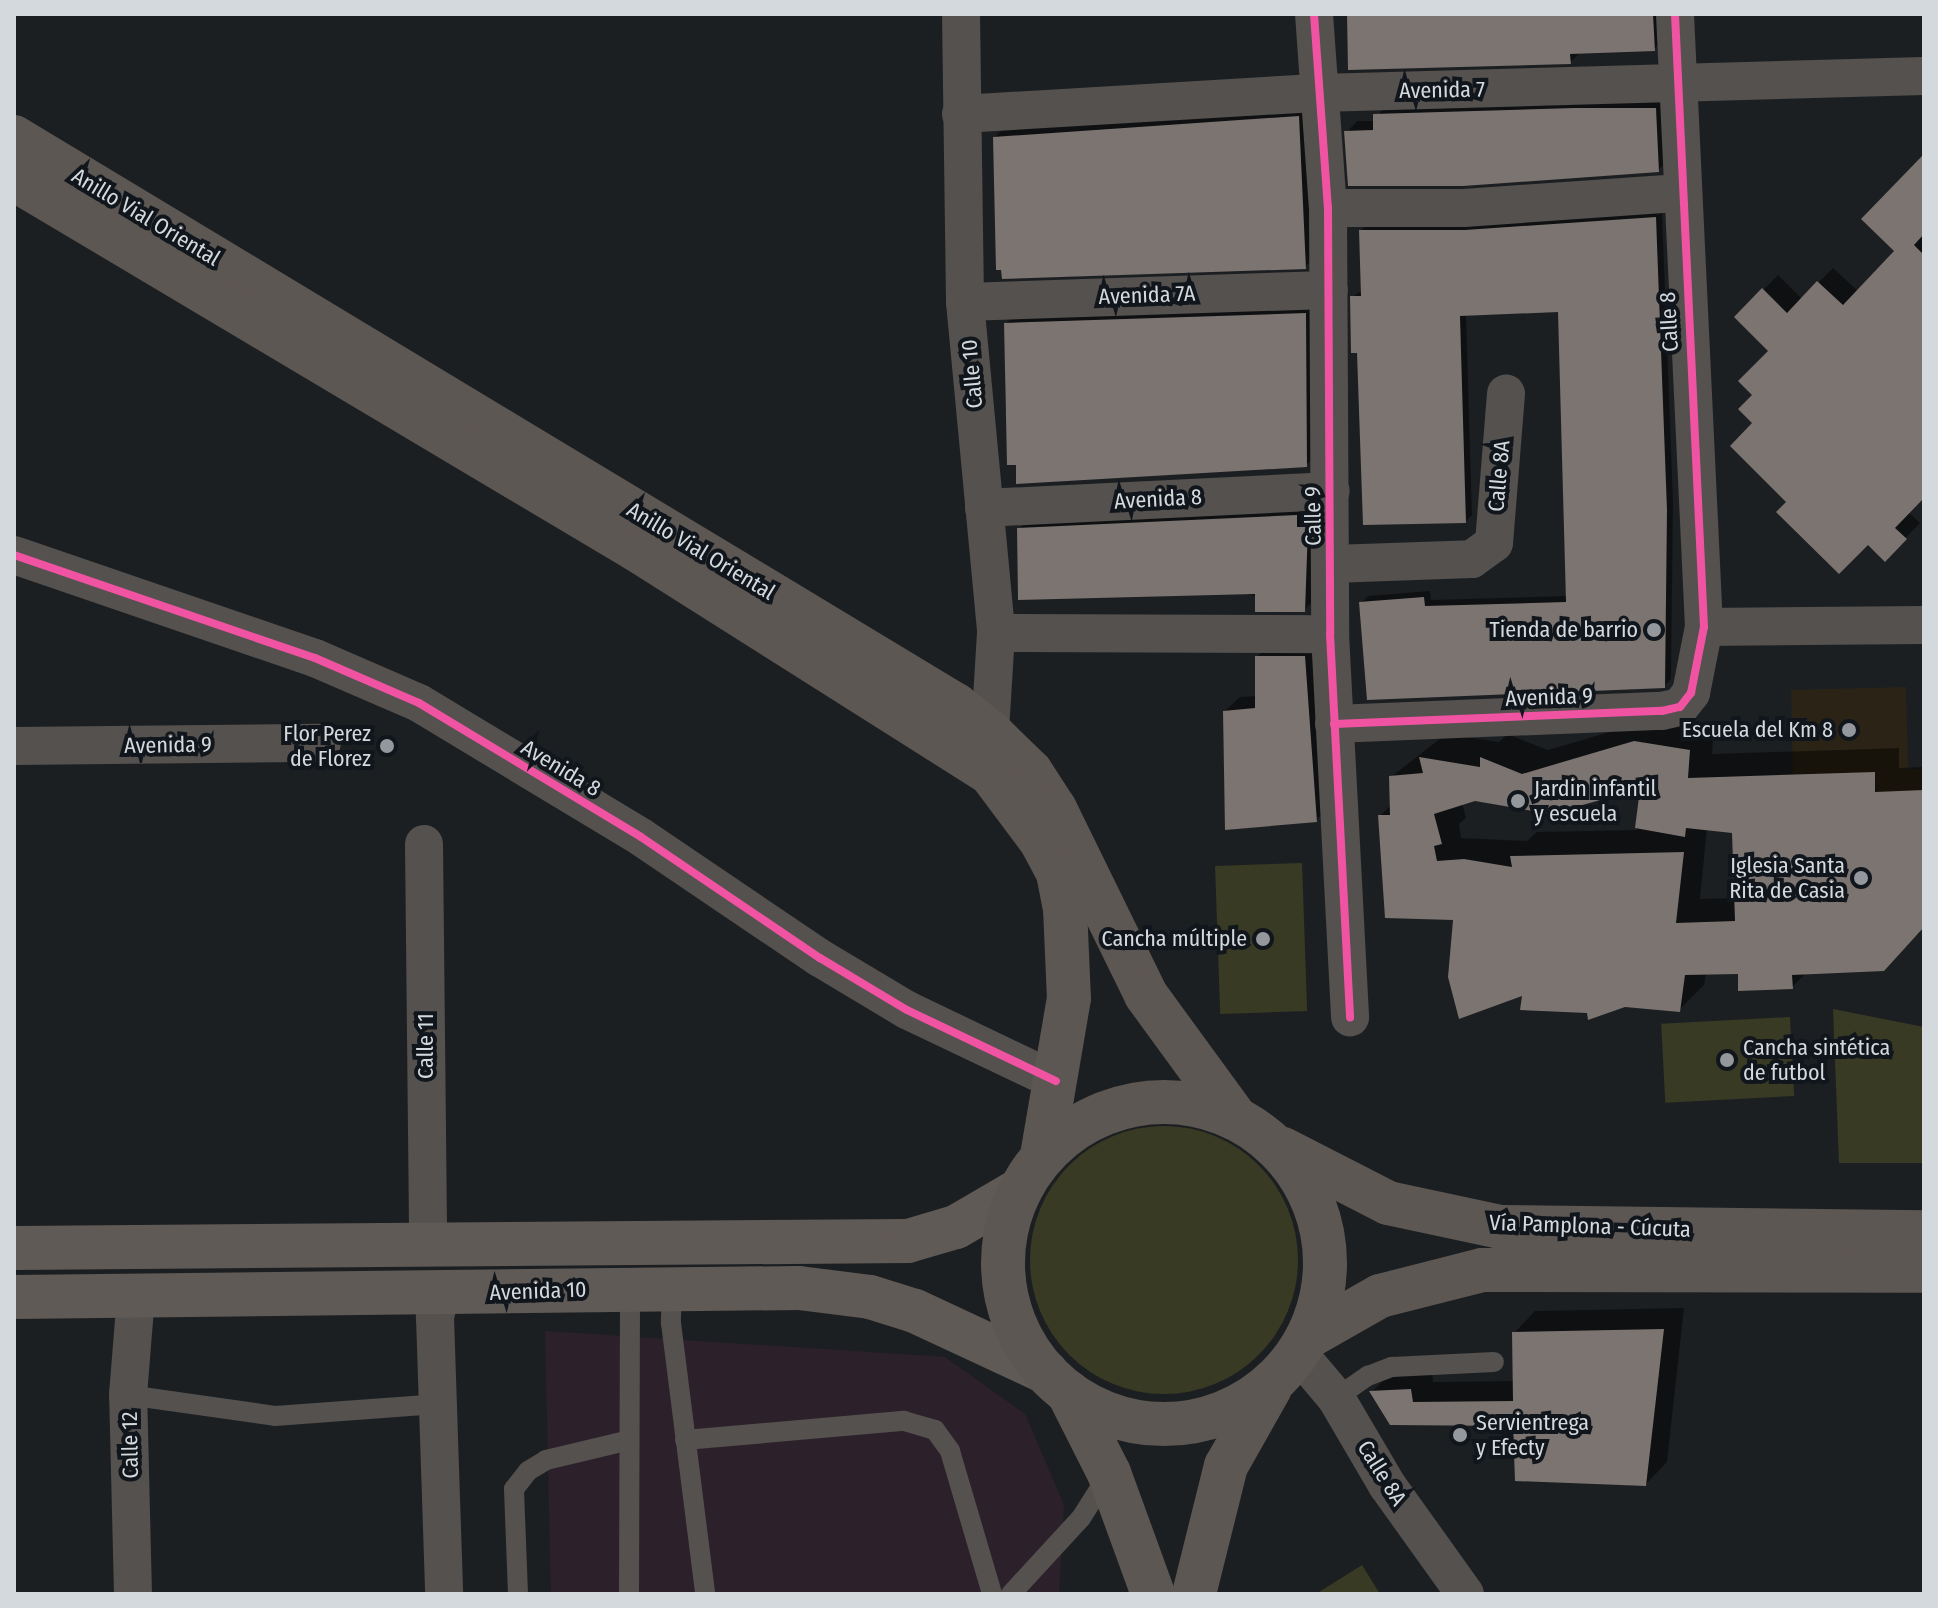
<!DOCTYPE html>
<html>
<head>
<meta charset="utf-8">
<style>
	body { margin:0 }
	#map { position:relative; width:1938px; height:1608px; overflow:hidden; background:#1c1f22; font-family:"Fira Sans Condensed",sans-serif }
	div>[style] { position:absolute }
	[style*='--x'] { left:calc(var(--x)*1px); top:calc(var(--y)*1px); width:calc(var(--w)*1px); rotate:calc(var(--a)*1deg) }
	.industrial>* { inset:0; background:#2c202b }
	.education>* { inset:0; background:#2b2416 }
	.green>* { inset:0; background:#393a24; transform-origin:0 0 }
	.round { border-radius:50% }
	.shadow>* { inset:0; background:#0007 }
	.building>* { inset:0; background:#7b7470 }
	.lane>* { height:20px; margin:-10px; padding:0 10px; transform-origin:10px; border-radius:10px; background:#54514e }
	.street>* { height:38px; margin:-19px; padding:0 19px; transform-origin:19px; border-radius:19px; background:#54514e }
	.primary>* { height:44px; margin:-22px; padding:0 22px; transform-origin:22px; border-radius:22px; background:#605a56 }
	.highway>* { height:44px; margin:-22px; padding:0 22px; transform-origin:22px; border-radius:22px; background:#5d5753 }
	.highway>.ring { margin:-22px; padding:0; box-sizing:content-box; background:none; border:44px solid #5d5753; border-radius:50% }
	.cycleway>* { height:8px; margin:-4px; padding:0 4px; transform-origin:4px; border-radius:4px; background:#f153a3 }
	.dots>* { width:22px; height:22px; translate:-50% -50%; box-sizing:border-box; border:4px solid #10161c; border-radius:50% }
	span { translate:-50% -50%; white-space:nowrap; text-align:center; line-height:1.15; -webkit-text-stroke:8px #10161c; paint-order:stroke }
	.street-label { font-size:22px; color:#d4d9dd }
	.poi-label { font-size:22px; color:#d4d9dd }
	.right { translate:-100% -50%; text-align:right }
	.left { translate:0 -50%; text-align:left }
	.frame { position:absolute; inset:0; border:16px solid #d4d9dd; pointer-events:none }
</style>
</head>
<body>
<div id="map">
	<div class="industrial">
		<div style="clip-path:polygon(545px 1331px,945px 1357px,1025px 1414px,1064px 1505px,1059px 1594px,551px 1594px)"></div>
	</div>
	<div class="education">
		<div style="clip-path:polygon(1906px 687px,1908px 769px,1924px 769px,1924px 793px,1876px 794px,1875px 773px,1793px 774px,1791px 690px)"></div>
	</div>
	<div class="green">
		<div style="left:1302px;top:863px;width:148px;height:87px;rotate:88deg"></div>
		<div style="clip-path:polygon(1833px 1009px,1924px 1027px,1924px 1163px,1839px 1163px)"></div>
		<div style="left:1790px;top:1017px;width:79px;height:129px;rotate:87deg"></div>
		<div class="round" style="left:1030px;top:1126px;width:268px;height:268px"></div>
		<div style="clip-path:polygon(1362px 1565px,1380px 1594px,1316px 1594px)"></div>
	</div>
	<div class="shadow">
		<div style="clip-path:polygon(1348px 14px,1669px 14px,1669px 34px,1654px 49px,1581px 52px,1570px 62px)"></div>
		<div style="clip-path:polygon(1324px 92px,1331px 241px,1305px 267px,995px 137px,1020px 112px)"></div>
		<div style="clip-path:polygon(1666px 99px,1669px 160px,1658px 170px,1347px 132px,1357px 121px,1375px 121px,1385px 104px)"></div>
		<div style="clip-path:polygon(1924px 157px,1924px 496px,1908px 512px,1920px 523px,1885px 559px,1868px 542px,1789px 502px,1755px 423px,1755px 395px,1771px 351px,1737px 317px,1778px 275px,1802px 299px,1833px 268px,1858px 291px,1897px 251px)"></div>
		<div style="clip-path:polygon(1662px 211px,1673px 502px,1671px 679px,1664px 686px,1361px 603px,1368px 596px,1430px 591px,1431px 600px,1568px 596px,1560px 310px,1466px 314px,1472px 515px,1466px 521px,1359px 351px,1352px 297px,1363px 290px,1361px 231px,1367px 224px)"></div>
		<div style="clip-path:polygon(1313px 306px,1314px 458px,1306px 465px,1018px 482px,1018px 463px,1009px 463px,1005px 400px,1006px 324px,1013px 316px)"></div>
		<div style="clip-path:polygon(1305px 507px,1305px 520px,1315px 520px,1312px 602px,1304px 610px,1019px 529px,1027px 521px)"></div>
		<div style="clip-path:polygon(1272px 642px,1319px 642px,1331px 806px,1316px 820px,1225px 711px,1240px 697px,1257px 696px,1257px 657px)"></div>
		<div style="clip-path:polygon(evenodd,1661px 717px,1714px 725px,1712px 754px,1899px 748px,1899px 768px,1924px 767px,1924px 926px,1806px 973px,1792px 987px,1740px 972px,1706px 973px,1704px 985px,1679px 1010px,1625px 1005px,1588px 1011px,1524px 993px,1455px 918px,1380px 816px,1392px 804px,1391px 777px,1446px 734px,1499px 742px,1507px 734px,1548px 750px,1661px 717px,1642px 786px,1637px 830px,1537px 832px,1527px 841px,1461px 838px,1459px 824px,1466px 818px,1462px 803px,1475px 799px,1642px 786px,1661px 717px,1707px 828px,1734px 831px,1736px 898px,1700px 899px,1707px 828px)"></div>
		<div style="clip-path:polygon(1684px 1308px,1667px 1462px,1646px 1484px,1515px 1424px,1391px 1423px,1372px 1392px,1392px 1371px,1432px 1369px,1433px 1382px,1515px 1381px,1514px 1333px,1535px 1311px)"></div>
	</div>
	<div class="building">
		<div style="clip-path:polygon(1347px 14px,1653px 14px,1655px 51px,1570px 54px,1571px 64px,1348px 70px)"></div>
		<div style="clip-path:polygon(1574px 108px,1656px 108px,1659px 172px,1463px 186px,1348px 186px,1344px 131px,1373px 130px,1373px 114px)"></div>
		<div style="clip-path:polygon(1299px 116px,1306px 269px,1002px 279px,1001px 270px,996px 270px,993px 137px)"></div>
		<div style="clip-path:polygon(1924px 154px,1924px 234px,1914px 245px,1924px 255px,1924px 498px,1895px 528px,1907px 539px,1885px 562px,1868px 545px,1839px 574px,1776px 512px,1786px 502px,1730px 446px,1752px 423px,1738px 409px,1752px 395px,1738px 381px,1768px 351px,1734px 317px,1762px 288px,1787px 313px,1817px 281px,1843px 305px,1894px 251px,1861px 219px)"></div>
		<div style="clip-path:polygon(1656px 217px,1667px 510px,1665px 688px,1367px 700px,1359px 602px,1424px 597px,1425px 606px,1566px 602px,1558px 312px,1460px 316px,1466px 523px,1363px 525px,1357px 353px,1351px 353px,1350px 296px,1361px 296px,1359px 230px,1465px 230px)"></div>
		<div style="clip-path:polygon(1306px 313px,1307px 467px,1016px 484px,1016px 465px,1007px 465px,1004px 323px)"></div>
		<div style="clip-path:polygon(1297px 515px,1297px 527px,1308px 527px,1305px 612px,1255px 612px,1255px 594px,1018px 600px,1017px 528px)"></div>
		<div style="clip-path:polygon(1255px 656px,1305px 656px,1317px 822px,1225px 830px,1223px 711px,1255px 708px)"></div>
		<div style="clip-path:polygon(evenodd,1634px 741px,1690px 750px,1688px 778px,1875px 772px,1875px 792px,1924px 790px,1924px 927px,1884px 971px,1792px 975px,1793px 989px,1738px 991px,1738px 974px,1685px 975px,1680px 1012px,1625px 1007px,1588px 1020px,1587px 1013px,1520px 1010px,1522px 996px,1459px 1019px,1448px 977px,1453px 920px,1385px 918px,1378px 815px,1390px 815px,1389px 776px,1423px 773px,1419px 757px,1480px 767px,1480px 757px,1522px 774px,1634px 741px,1640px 789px,1635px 828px,1685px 837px,1686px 828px,1732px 833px,1735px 921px,1676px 923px,1684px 852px,1510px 856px,1512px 867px,1464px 859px,1437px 861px,1434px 846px,1442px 844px,1434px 814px,1475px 801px,1550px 814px,1640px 789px)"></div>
		<div style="clip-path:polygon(1664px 1329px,1646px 1486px,1515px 1481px,1513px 1426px,1390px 1425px,1369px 1391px,1411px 1389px,1413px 1402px,1513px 1401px,1512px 1332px)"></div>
	</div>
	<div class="lane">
		<div style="--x:672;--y:1288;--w:35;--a:92"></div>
		<div style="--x:671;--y:1323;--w:273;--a:82.8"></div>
		<div style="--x:128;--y:1395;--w:148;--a:8.1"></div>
		<div style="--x:275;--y:1416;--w:162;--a:-4.2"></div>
		<div style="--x:1336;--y:1398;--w:39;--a:-35"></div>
		<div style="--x:1368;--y:1376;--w:26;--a:-21"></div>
		<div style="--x:1392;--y:1367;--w:102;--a:-2.8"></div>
		<div style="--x:685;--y:1440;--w:220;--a:-5"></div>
		<div style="--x:904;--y:1421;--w:32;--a:16"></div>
		<div style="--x:935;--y:1430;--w:26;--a:54"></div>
		<div style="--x:950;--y:1451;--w:149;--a:73.6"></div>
		<div style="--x:518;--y:1594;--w:105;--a:-92.2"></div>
		<div style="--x:514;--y:1489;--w:23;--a:-52"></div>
		<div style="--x:528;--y:1471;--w:21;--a:-31"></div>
		<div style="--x:546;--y:1460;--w:82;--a:-13.4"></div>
		<div style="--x:629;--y:1594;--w:306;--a:-89.8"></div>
		<div style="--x:1011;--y:1594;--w:103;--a:-47.4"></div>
		<div style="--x:1081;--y:1518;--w:49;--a:-57.6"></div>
	</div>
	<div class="street">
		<div style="--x:961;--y:14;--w:288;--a:89.2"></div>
		<div style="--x:965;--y:302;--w:332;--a:84.6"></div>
		<div style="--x:996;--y:633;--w:99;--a:93.5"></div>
		<div style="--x:1314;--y:14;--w:195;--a:85.9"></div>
		<div style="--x:1328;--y:208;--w:426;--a:89.7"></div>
		<div style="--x:1330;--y:634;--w:384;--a:87"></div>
		<div style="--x:961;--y:114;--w:359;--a:-3.4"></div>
		<div style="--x:1319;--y:93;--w:605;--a:-1.61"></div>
		<div style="--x:1328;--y:208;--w:136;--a:0"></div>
		<div style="--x:1464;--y:208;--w:217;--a:-4"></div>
		<div style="--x:965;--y:302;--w:364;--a:-1.9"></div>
		<div style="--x:984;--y:508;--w:347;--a:-2.8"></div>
		<div style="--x:14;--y:555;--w:318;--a:18.9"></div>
		<div style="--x:315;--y:658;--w:113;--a:23.4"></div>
		<div style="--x:419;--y:703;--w:259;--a:31.1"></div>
		<div style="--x:641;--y:837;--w:216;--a:34.1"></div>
		<div style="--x:820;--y:958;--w:101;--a:30.9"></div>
		<div style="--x:907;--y:1010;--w:165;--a:25.5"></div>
		<div style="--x:1332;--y:564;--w:140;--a:-2"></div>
		<div style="--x:1472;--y:559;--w:27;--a:-36"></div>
		<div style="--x:1494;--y:543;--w:150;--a:-85.4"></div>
		<div style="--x:1704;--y:627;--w:220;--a:-0.5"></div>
		<div style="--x:996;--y:633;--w:334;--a:0.2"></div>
		<div style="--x:1334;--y:724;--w:328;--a:-2.3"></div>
		<div style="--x:1662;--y:711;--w:18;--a:-13"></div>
		<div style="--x:1680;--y:707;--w:18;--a:-52"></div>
		<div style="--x:1691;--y:693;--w:67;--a:-78.9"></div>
		<div style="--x:1704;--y:627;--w:614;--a:-92.71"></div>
		<div style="--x:14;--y:746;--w:308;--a:-0.6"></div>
		<div style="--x:424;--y:844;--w:403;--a:89.4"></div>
		<div style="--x:441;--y:1294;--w:24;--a:105"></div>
		<div style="--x:435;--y:1317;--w:277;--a:88.1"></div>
		<div style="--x:1298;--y:1353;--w:59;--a:49.8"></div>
		<div style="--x:1336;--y:1398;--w:101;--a:59.6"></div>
		<div style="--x:1387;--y:1485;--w:134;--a:54.4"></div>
		<div style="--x:133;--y:1594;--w:199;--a:-91.4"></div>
		<div style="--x:128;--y:1395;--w:99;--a:-85.4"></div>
	</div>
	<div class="primary">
		<div style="--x:14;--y:1248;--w:894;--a:-0.45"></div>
		<div style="--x:908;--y:1241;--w:50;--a:-16.3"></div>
		<div style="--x:956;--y:1227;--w:75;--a:-30.3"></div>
		<div style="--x:14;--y:1297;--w:785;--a:-0.66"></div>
		<div style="--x:799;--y:1288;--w:72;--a:7.2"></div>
		<div style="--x:870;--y:1297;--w:47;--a:17.3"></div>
		<div style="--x:915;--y:1311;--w:145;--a:25"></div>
	</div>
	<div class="highway">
		<div style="--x:14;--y:137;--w:1100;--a:31.09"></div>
		<div style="--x:956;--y:705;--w:43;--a:38.5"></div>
		<div style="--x:990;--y:732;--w:57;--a:44.3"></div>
		<div style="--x:1031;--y:772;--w:44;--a:57"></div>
		<div style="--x:1055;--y:809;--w:207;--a:63.9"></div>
		<div style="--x:1146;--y:995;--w:151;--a:53.9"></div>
		<div style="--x:14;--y:179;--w:725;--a:30.77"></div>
		<div style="--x:637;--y:550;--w:419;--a:32.3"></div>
		<div style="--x:991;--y:774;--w:84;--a:53.3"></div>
		<div style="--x:1041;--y:841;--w:36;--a:62"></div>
		<div style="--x:1058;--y:873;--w:36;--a:79"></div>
		<div style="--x:1065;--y:908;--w:90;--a:87.5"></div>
		<div style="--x:1069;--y:998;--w:160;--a:99.7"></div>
		<div class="ring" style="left:1003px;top:1102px;width:278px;height:278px"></div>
		<div style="--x:1283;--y:1149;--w:118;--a:27.2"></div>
		<div style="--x:1388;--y:1203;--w:115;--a:12.1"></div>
		<div style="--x:1500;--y:1227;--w:424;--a:0.7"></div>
		<div style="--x:1308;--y:1337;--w:83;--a:-29.7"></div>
		<div style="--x:1380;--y:1296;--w:105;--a:-14.3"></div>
		<div style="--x:1482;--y:1270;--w:442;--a:0.1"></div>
		<div style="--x:1068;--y:1392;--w:91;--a:63.2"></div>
		<div style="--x:1109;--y:1473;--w:129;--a:70"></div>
		<div style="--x:1194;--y:1594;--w:132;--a:-76"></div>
		<div style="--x:1226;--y:1466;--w:90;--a:-60.6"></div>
	</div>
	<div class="cycleway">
		<div style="--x:1314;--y:14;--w:195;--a:85.9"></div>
		<div style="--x:1328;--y:208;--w:426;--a:89.7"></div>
		<div style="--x:1330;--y:634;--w:384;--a:87"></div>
		<div style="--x:14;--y:555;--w:318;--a:18.9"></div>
		<div style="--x:315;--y:658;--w:113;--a:23.4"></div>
		<div style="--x:419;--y:703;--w:259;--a:31.1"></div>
		<div style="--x:641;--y:837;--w:216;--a:34.1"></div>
		<div style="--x:820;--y:958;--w:101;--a:30.9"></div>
		<div style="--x:907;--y:1010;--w:165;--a:25.5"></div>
		<div style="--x:1334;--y:724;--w:328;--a:-2.3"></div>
		<div style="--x:1662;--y:711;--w:18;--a:-13"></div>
		<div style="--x:1680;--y:707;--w:18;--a:-52"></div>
		<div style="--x:1691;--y:693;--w:67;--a:-78.9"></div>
		<div style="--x:1704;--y:627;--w:614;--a:-92.71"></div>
	</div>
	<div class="dots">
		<div style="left:1654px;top:630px;background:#94989c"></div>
		<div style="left:1849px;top:730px;background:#94989c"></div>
		<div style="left:387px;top:746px;background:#94989c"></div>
		<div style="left:1518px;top:801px;background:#94989c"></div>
		<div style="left:1861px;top:878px;background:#94989c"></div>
		<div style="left:1263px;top:939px;background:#94989c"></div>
		<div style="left:1727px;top:1060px;background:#94989c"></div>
		<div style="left:1460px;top:1435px;background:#94989c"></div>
	</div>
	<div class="street-label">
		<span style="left:1442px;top:90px;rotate:-1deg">Avenida 7</span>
		<span style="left:146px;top:217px;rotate:31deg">Anillo Vial Oriental</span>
		<span style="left:1147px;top:295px;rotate:-2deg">Avenida 7A</span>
		<span style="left:1669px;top:322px;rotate:-93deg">Calle 8</span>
		<span style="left:972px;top:374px;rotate:-95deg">Calle 10</span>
		<span style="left:1499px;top:476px;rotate:-85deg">Calle 8A</span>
		<span style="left:1158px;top:499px;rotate:-3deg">Avenida 8</span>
		<span style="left:1313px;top:516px;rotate:-91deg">Calle 9</span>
		<span style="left:701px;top:551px;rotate:31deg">Anillo Vial Oriental</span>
		<span style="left:1549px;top:697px;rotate:-2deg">Avenida 9</span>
		<span style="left:168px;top:745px;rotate:-1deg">Avenida 9</span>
		<span style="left:561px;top:768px;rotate:31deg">Avenida 8</span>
		<span style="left:426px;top:1046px;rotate:-90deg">Calle 11</span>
		<span style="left:1590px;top:1226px;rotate:2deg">Vía Pamplona - Cúcuta</span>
		<span style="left:538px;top:1291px;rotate:-2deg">Avenida 10</span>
		<span style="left:130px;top:1445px;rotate:-91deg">Calle 12</span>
		<span style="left:1382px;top:1473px;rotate:58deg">Calle 8A</span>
	</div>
	<div class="poi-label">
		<span class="right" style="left:1638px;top:630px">Tienda de barrio</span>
		<span class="right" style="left:1833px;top:730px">Escuela del Km 8</span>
		<span class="right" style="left:371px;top:746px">Flor Perez<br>de Florez</span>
		<span class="left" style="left:1534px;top:801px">Jardin infantil<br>y escuela</span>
		<span class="right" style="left:1845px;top:878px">Iglesia Santa<br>Rita de Casia</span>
		<span class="right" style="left:1247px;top:939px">Cancha múltiple</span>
		<span class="left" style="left:1743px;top:1060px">Cancha sintética<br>de futbol</span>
		<span class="left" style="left:1476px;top:1435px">Servientrega<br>y Efecty</span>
	</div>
	<div class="frame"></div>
</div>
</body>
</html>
